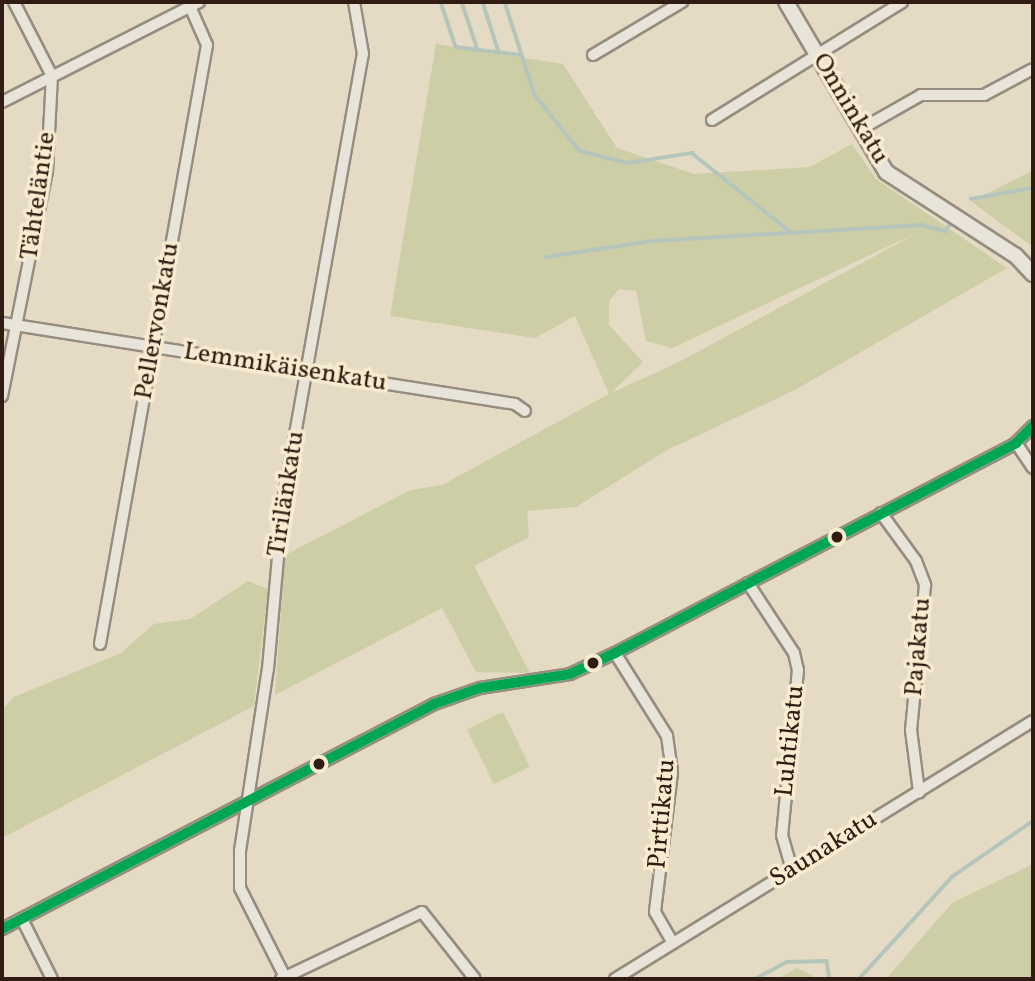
<!DOCTYPE html>
<html>
<head>
<meta charset="utf-8">
<style>
	body { margin:0 }
	#map { position:relative; width:1035px; height:981px; overflow:hidden; background:#e5dbc4; font-family:Vollkorn,serif }
	div>[style] { position:absolute }
	[style*='--x'] { left:calc(var(--x)*1px); top:calc(var(--y)*1px); width:calc(var(--w)*1px); rotate:calc(var(--a)*1deg) }
	.green>* { inset:0; background:#cdcda6; transform-origin:0 0 }
	.stream>* { height:3.5px; margin:-1.75px; padding:0 1.75px; transform-origin:1.75px; border-radius:1.75px; background:#b4c5bc }
	.roads { filter:drop-shadow(2px 0 #968d80) drop-shadow(-2px 0 #968d80) drop-shadow(0 2px #968d80) drop-shadow(0 -2px #968d80) }
	.street>* { height:10px; margin:-5px; padding:0 5px; transform-origin:5px; border-radius:5px; background:#e9e4d9 }
	.secondary>* { height:14px; margin:-7px; padding:0 7px; transform-origin:7px; border-radius:7px; background:#e9e4d9 }
	.bus-1>* { height:10px; margin:-5px; padding:0 5px; transform-origin:5px; border-radius:5px; background:#00a651 }
	.dots>* { width:19px; height:19px; translate:-50% -50%; box-sizing:border-box; border:4px solid #f7ebd0; border-radius:50% }
	span { translate:-50% -50%; white-space:nowrap; text-align:center; line-height:1.15; -webkit-text-stroke:7px #f7ebd0; paint-order:stroke }
	.street-label { font-size:26px; color:#311c13 }
	.frame { position:absolute; inset:0; border:4px solid #311c13; pointer-events:none }
</style>
</head>
<body>
<div id="map">
	<div class="green">
		<div style="clip-path:polygon(evenodd,436px 44px,563px 64px,617px 148px,694px 174px,810px 167px,852px 144px,876px 179px,1007px 268px,795px 390px,667px 450px,576px 507px,527px 511px,529px 537px,474px 566px,530px 673px,476px 672px,442px 608px,275px 695px,285px 555px,411px 490px,442px 485px,609px 394px,575px 316px,535px 338px,390px 316px,436px 44px,921px 231px,677px 363px,611px 393px,643px 362px,609px 325px,609px 301px,619px 289px,636px 291px,646px 341px,672px 348px,921px 231px)"></div>
		<div style="clip-path:polygon(1033px 170px,1033px 247px,972px 202px)"></div>
		<div style="clip-path:polygon(248px 581px,268px 589px,254px 706px,2px 838px,2px 710px,14px 697px,121px 653px,154px 624px,190px 619px)"></div>
		<div style="left:503px;top:712px;width:61px;height:40px;rotate:64deg"></div>
		<div style="clip-path:polygon(1033px 864px,1033px 979px,886px 979px,952px 903px)"></div>
		<div style="clip-path:polygon(797px 968px,819px 979px,778px 979px)"></div>
	</div>
	<div class="stream">
		<div style="--x:441;--y:2;--w:47;--a:71.6"></div>
		<div style="--x:456;--y:47;--w:64;--a:7.2"></div>
		<div style="--x:462;--y:2;--w:51;--a:71.6"></div>
		<div style="--x:483;--y:2;--w:52;--a:72.3"></div>
		<div style="--x:505;--y:2;--w:98;--a:72.1"></div>
		<div style="--x:535;--y:95;--w:72;--a:51.2"></div>
		<div style="--x:580;--y:151;--w:49;--a:14"></div>
		<div style="--x:628;--y:163;--w:65;--a:-8.9"></div>
		<div style="--x:692;--y:153;--w:128;--a:38.7"></div>
		<div style="--x:971;--y:199;--w:63;--a:-10.1"></div>
		<div style="--x:546;--y:257;--w:107;--a:-8.6"></div>
		<div style="--x:652;--y:241;--w:270;--a:-3.4"></div>
		<div style="--x:922;--y:225;--w:24;--a:15"></div>
		<div style="--x:945;--y:231;--w:8;--a:-50"></div>
		<div style="--x:755;--y:979;--w:36;--a:-28"></div>
		<div style="--x:787;--y:962;--w:40;--a:-1.4"></div>
		<div style="--x:827;--y:961;--w:18;--a:81"></div>
		<div style="--x:859;--y:979;--w:138;--a:-47.6"></div>
		<div style="--x:952;--y:877;--w:98;--a:-34.7"></div>
	</div>
	<div class="roads">
		<div class="street">
			<div style="--x:593;--y:55;--w:104;--a:-30.8"></div>
			<div style="--x:2;--y:102;--w:221;--a:-26.9"></div>
			<div style="--x:712;--y:120;--w:224;--a:-31.8"></div>
			<div style="--x:861;--y:129;--w:69;--a:-29.5"></div>
			<div style="--x:921;--y:95;--w:63;--a:0"></div>
			<div style="--x:984;--y:95;--w:55;--a:-28"></div>
			<div style="--x:2;--y:323;--w:519;--a:8.97"></div>
			<div style="--x:515;--y:404;--w:12;--a:35"></div>
			<div style="--x:2;--y:396;--w:229;--a:-78.7"></div>
			<div style="--x:47;--y:171;--w:95;--a:-87"></div>
			<div style="--x:52;--y:76;--w:83;--a:-117.2"></div>
			<div style="--x:1016;--y:443;--w:30;--a:56"></div>
			<div style="--x:881;--y:513;--w:59;--a:53.9"></div>
			<div style="--x:916;--y:561;--w:26;--a:69"></div>
			<div style="--x:925;--y:585;--w:146;--a:95.5"></div>
			<div style="--x:911;--y:730;--w:63;--a:82.6"></div>
			<div style="--x:748;--y:583;--w:84;--a:56.7"></div>
			<div style="--x:794;--y:653;--w:17;--a:77"></div>
			<div style="--x:798;--y:670;--w:166;--a:95.5"></div>
			<div style="--x:782;--y:835;--w:36;--a:74"></div>
			<div style="--x:100;--y:644;--w:608;--a:-79.87"></div>
			<div style="--x:207;--y:45;--w:47;--a:-113.8"></div>
			<div style="--x:615;--y:653;--w:98;--a:57.9"></div>
			<div style="--x:667;--y:736;--w:37;--a:82"></div>
			<div style="--x:672;--y:773;--w:140;--a:97"></div>
			<div style="--x:655;--y:912;--w:36;--a:60"></div>
			<div style="--x:22;--y:919;--w:67;--a:63.4"></div>
			<div style="--x:2;--y:929;--w:487;--a:-27.5"></div>
			<div style="--x:434;--y:704;--w:49;--a:-19.2"></div>
			<div style="--x:480;--y:688;--w:91;--a:-8.8"></div>
			<div style="--x:570;--y:674;--w:50;--a:-25"></div>
			<div style="--x:615;--y:653;--w:453;--a:-27.6"></div>
			<div style="--x:1016;--y:443;--w:24;--a:-45"></div>
			<div style="--x:281;--y:979;--w:156;--a:-25.4"></div>
			<div style="--x:422;--y:912;--w:85;--a:51.7"></div>
			<div style="--x:286;--y:979;--w:102;--a:-116.8"></div>
			<div style="--x:240;--y:888;--w:37;--a:-90"></div>
			<div style="--x:240;--y:851;--w:184;--a:-81.3"></div>
			<div style="--x:268;--y:669;--w:168;--a:-84.9"></div>
			<div style="--x:283;--y:502;--w:455;--a:-79.9"></div>
			<div style="--x:363;--y:54;--w:53;--a:-99.8"></div>
			<div style="--x:615;--y:979;--w:491;--a:-31.7"></div>
		</div>
		<div class="secondary">
			<div style="--x:786;--y:2;--w:197;--a:59.5"></div>
			<div style="--x:886;--y:172;--w:155;--a:32.9"></div>
			<div style="--x:1016;--y:256;--w:25;--a:47"></div>
		</div>
	</div>
	<div class="bus-1">
		<div style="--x:2;--y:929;--w:487;--a:-27.5"></div>
		<div style="--x:434;--y:704;--w:49;--a:-19.2"></div>
		<div style="--x:480;--y:688;--w:91;--a:-8.8"></div>
		<div style="--x:570;--y:674;--w:50;--a:-25"></div>
		<div style="--x:615;--y:653;--w:453;--a:-27.6"></div>
		<div style="--x:1016;--y:443;--w:24;--a:-45"></div>
	</div>
	<div class="dots">
		<div style="left:837px;top:537px;background:#311c13"></div>
		<div style="left:593px;top:663px;background:#311c13"></div>
		<div style="left:319px;top:764px;background:#311c13"></div>
	</div>
	<div class="street-label">
		<span style="left:850px;top:109px;rotate:59deg">Onninkatu</span>
		<span style="left:39px;top:196px;rotate:-82deg">Tähteläntie</span>
		<span style="left:158px;top:321px;rotate:-80deg">Pellervonkatu</span>
		<span style="left:285px;top:368px;rotate:9deg">Lemmikäisenkatu</span>
		<span style="left:287px;top:494px;rotate:-81deg">Tirilänkatu</span>
		<span style="left:919px;top:647px;rotate:-85deg">Pajakatu</span>
		<span style="left:791px;top:741px;rotate:-84deg">Luhtikatu</span>
		<span style="left:663px;top:814px;rotate:-85deg">Pirttikatu</span>
		<span style="left:824px;top:850px;rotate:-32deg">Saunakatu</span>
	</div>
	<div class="frame"></div>
</div>
</body>
</html>
